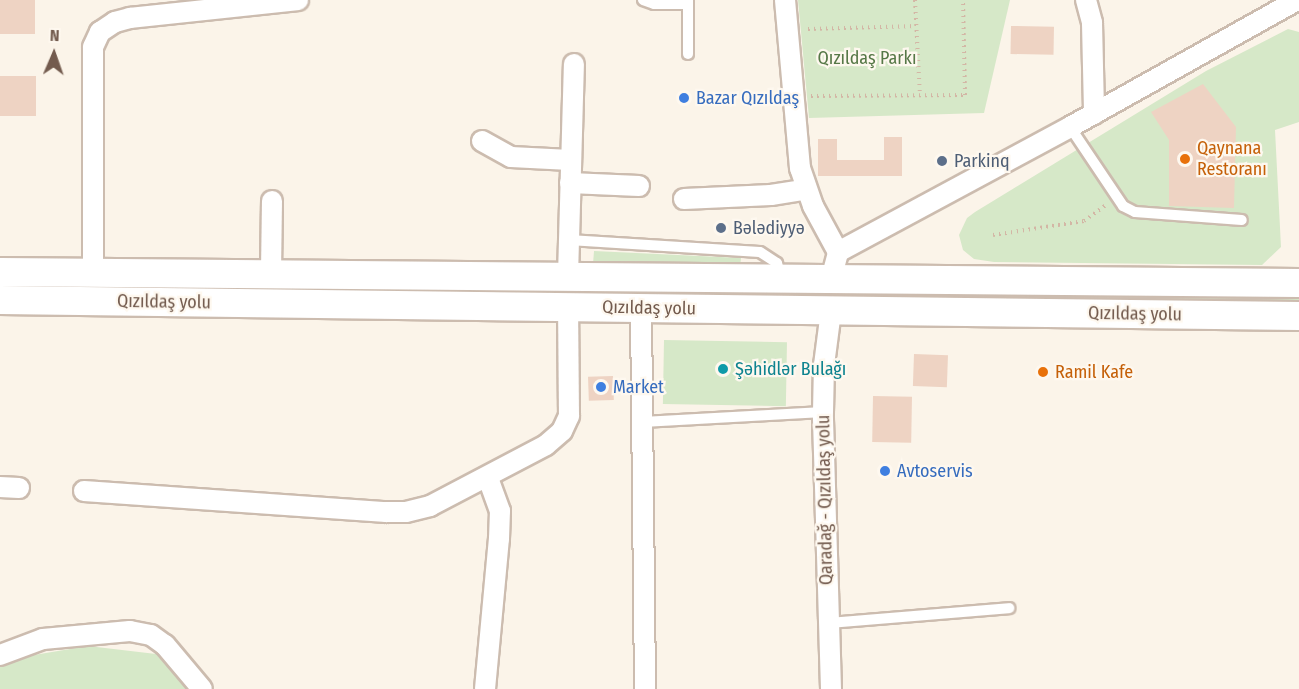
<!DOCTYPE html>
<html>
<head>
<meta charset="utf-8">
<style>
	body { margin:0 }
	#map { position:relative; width:1299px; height:689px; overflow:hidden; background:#fbf4e9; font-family:"Fira Sans Condensed",sans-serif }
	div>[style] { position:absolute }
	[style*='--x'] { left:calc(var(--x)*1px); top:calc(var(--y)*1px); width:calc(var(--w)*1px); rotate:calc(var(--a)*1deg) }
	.green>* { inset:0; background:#d6e8c8; transform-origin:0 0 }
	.building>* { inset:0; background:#eed3c3; transform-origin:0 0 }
	.path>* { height:4px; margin-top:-2px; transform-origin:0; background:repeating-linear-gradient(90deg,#d3b6a5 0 1.5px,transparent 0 6px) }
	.roads { filter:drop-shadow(2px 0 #ccbcaf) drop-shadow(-2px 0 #ccbcaf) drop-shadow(0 2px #ccbcaf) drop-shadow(0 -2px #ccbcaf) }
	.lane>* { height:10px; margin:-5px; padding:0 5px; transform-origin:5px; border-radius:5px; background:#fff }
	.street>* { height:20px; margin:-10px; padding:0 10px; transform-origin:10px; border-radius:10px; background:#fff }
	.secondary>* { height:28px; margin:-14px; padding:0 14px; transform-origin:14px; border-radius:14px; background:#fff }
	.dots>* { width:16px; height:16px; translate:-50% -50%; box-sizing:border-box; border:3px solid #fef8ef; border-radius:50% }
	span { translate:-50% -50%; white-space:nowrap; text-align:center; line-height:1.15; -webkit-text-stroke:4.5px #fef8ef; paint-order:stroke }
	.park-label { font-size:18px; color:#567847 }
	.shop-label { font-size:18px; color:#366cbe }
	.left { translate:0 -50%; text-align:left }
	.food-label { font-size:18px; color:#c56008 }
	.service-label { font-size:18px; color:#4e5e75 }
	.street-label { font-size:18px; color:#735b4e }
	.culture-label { font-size:18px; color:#0d838f }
	.north { position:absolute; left:24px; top:24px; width:60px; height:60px; -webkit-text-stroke:4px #fef8ef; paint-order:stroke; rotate:2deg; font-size:16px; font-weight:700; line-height:24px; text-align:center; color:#735b4e }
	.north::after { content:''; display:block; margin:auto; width:21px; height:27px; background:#735b4e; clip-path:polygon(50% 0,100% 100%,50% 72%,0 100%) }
</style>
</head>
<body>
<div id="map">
	<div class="green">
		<div style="clip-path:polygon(798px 0,1010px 0,984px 113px,809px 118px)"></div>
		<div style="clip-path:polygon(1288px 29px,1299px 32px,1299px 122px,1275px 130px,1281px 247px,1262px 265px,994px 262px,974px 259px,963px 250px,959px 235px,967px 218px,975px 212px,1206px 71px)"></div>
		<div style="clip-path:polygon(594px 251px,741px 258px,740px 268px,593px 264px)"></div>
		<div style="clip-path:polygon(915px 290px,1299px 295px,1299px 305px,915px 302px)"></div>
		<div style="left:664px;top:340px;width:123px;height:64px;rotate:1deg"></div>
		<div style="clip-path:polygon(88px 646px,156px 654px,188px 689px,0 689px,0 667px,28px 656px)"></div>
	</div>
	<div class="building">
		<div style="left:0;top:0;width:35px;height:34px"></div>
		<div style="left:1011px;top:26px;width:43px;height:28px;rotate:1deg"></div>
		<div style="left:0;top:76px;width:36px;height:40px"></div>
		<div style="clip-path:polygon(1203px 84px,1236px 127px,1234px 208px,1169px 206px,1169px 140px,1151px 112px)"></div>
		<div style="clip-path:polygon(884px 137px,902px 137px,902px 176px,818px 176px,818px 139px,837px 139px,837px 160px,884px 160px)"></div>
		<div style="left:914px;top:354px;width:34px;height:32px;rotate:2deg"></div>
		<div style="left:613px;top:376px;width:24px;height:25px;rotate:88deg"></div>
		<div style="left:873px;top:396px;width:39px;height:46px;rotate:1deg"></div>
	</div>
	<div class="path">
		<div style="--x:915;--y:0;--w:96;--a:87"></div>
		<div style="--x:808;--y:29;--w:108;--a:-1.6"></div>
		<div style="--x:811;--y:96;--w:154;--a:-0.4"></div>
		<div style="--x:965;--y:95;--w:95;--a:-91.2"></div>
		<div style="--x:993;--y:235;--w:92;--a:-8.7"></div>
		<div style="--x:1084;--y:221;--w:27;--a:-36"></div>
	</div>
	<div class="roads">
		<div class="lane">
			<div style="--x:643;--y:0;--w:12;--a:20"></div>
			<div style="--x:654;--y:4;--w:34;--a:0"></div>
			<div style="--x:688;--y:54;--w:54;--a:-90"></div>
			<div style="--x:1070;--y:127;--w:95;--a:56.1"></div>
			<div style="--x:1123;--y:206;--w:13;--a:27"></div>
			<div style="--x:1135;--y:212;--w:107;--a:4.3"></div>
			<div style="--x:569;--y:240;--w:191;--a:3.6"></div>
			<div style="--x:760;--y:252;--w:20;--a:33"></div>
			<div style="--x:777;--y:263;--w:16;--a:75"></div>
			<div style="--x:643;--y:422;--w:180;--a:-3.2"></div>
			<div style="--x:828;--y:623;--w:182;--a:-4.7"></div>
		</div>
		<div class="street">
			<div style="--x:785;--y:0;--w:169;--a:84.9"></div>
			<div style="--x:800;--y:168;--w:40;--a:71.1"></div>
			<div style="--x:813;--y:206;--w:52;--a:61.5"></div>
			<div style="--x:1086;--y:0;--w:24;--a:75"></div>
			<div style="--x:1092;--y:23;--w:91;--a:88.7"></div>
			<div style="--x:482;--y:141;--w:33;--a:29"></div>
			<div style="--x:511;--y:157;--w:59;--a:2.9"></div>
			<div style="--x:570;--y:183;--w:69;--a:2.5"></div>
			<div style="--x:684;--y:199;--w:87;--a:-2.6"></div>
			<div style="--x:771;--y:195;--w:36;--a:-9"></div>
			<div style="--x:271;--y:272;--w:71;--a:-89.2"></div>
			<div style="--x:93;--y:273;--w:226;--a:-90"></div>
			<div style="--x:93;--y:47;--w:17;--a:-65"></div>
			<div style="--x:100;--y:32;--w:18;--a:-34"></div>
			<div style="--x:115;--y:22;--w:16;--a:-15"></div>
			<div style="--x:130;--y:18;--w:169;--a:-6.1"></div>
			<div style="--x:568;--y:276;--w:212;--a:-88.4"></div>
			<div style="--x:831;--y:279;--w:28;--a:-75"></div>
			<div style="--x:838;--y:252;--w:264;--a:-28.3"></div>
			<div style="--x:1070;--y:127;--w:260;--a:-29.2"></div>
			<div style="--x:641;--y:308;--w:381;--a:89.4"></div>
			<div style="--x:0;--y:487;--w:19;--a:3"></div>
			<div style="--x:84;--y:491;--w:303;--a:4"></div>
			<div style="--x:386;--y:512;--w:20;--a:0"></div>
			<div style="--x:406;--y:512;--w:25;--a:-14"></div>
			<div style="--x:430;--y:506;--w:131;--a:-27.7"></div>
			<div style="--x:546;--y:445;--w:21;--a:-41"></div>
			<div style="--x:562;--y:431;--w:17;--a:-65"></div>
			<div style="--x:569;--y:416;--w:110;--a:-90.5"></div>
			<div style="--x:0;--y:655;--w:46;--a:-20.4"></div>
			<div style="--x:43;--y:639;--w:87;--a:-5.3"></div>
			<div style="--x:130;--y:631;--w:21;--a:11"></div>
			<div style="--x:151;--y:635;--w:17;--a:36"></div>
			<div style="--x:165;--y:645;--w:57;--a:49.9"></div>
			<div style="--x:485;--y:689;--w:151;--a:-84.7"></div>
			<div style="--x:499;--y:539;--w:28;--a:-88"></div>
			<div style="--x:500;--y:511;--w:35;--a:-110"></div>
			<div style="--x:831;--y:689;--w:277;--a:-91.7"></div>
			<div style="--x:823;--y:412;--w:47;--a:-88.8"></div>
			<div style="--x:824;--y:365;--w:54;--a:-82.6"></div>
		</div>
		<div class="secondary">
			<div style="--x:0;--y:272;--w:1299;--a:0.49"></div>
			<div style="--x:0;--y:300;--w:1299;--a:0.71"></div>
		</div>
	</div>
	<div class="dots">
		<div style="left:684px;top:98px;background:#3f7fe0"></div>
		<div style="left:1185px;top:159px;background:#e8710a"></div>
		<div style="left:942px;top:161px;background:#5c6f8a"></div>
		<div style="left:721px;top:228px;background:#5c6f8a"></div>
		<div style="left:723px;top:369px;background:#0f9aa8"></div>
		<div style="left:1043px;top:372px;background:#e8710a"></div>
		<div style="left:601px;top:387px;background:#3f7fe0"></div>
		<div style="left:885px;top:471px;background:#3f7fe0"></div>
	</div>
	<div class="park-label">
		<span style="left:867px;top:58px">Qızıldaş Parkı</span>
	</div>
	<div class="shop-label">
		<span class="left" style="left:696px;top:98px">Bazar Qızıldaş</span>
		<span class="left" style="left:613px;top:387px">Market</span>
		<span class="left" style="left:897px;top:471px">Avtoservis</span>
	</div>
	<div class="food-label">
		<span class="left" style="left:1197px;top:159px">Qaynana<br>Restoranı</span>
		<span class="left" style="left:1055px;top:372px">Ramil Kafe</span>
	</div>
	<div class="service-label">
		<span class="left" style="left:954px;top:161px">Parkinq</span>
		<span class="left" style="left:733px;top:228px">Bələdiyyə</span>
	</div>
	<div class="street-label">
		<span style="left:164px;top:302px;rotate:1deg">Qızıldaş yolu</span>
		<span style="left:649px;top:308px;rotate:1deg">Qızıldaş yolu</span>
		<span style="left:1135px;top:314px;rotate:1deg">Qızıldaş yolu</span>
		<span style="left:825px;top:500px;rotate:-91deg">Qaradağ - Qızıldaş yolu</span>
	</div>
	<div class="culture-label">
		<span class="left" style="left:735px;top:369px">Şəhidlər Bulağı</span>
	</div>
	<div class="north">N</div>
</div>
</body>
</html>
